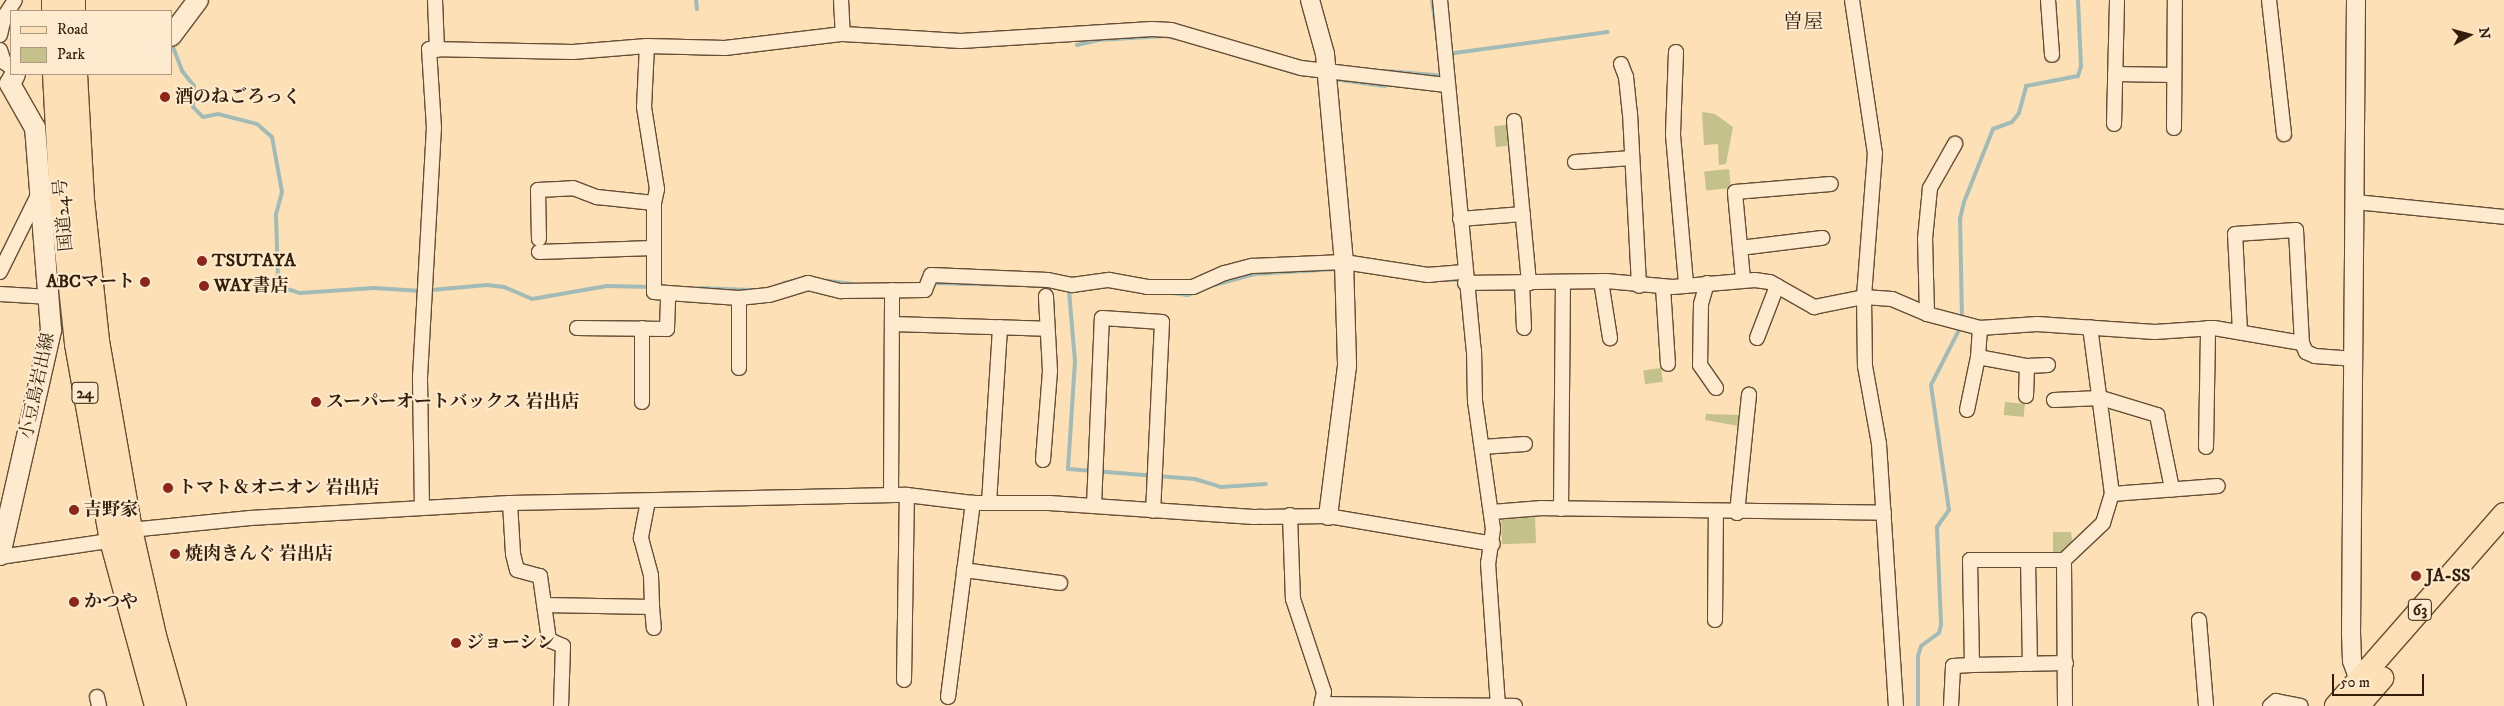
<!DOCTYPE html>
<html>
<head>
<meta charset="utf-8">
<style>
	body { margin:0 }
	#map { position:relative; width:2504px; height:706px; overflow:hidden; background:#fde0b5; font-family:"IM FELL DW Pica","Noto Serif JP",serif }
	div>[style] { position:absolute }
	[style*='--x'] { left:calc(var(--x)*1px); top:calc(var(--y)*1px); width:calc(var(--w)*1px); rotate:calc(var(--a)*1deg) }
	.green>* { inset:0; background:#c4c18a; transform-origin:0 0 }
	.stream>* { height:4px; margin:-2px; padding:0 2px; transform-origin:2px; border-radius:2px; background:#a2bbb6 }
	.roads { filter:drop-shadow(1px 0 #664e35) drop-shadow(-1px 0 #664e35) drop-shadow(0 1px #664e35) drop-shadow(0 -1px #664e35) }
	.minor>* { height:14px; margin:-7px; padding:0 7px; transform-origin:7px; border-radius:7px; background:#feebcf }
	.tertiary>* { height:18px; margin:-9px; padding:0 9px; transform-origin:9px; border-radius:9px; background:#feebcf }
	.secondary>* { height:20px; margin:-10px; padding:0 10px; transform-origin:10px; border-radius:10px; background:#feebcf }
	.primary>* { height:22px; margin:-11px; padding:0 11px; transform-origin:11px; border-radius:11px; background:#fde0b5 }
	.trunk>* { height:24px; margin:-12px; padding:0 12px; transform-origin:12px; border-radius:12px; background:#fde0b5 }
	.dots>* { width:14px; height:14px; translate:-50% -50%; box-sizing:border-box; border:2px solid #feebcf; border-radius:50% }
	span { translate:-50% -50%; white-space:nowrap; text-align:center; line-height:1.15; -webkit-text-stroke:4px #feebcf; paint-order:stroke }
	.shield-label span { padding:1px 4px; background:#feebcf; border:1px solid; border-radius:4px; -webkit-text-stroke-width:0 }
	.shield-label { font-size:16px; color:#331d0a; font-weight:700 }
	.poi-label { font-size:18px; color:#331d0a; font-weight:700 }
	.left { translate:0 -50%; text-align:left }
	.right { translate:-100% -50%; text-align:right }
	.street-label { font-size:18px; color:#331d0a }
	.quarter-label { font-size:20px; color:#331d0a }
	.legend { position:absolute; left:10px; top:10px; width:162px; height:65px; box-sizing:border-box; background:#feebcf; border:1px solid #ad9980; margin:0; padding:6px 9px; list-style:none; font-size:15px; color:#331d0a }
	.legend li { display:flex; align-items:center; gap:10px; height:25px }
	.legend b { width:25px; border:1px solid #ad9980 }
	.north { position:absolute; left:2444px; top:10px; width:50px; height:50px; -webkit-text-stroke:4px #feebcf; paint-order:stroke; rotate:83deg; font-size:14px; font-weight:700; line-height:20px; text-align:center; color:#331d0a }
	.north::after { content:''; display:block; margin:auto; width:18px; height:22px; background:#331d0a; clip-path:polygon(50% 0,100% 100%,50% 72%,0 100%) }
	.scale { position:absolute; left:2332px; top:674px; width:92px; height:22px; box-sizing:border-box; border:2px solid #331d0a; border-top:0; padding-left:6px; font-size:15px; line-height:18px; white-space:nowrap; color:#331d0a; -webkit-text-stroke:4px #feebcf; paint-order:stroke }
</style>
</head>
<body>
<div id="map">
	<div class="green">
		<div style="clip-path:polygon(1702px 112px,1715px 114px,1733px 127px,1726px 164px,1719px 165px,1718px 144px,1704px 145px)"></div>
		<div style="left:1506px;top:125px;width:21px;height:12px;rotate:85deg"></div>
		<div style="left:1729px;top:169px;width:19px;height:25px;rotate:84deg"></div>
		<div style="left:1661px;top:368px;width:14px;height:18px;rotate:82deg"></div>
		<div style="left:2005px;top:402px;width:20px;height:13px;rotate:6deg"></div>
		<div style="clip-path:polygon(1706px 414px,1741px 415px,1739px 426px,1705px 420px)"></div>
		<div style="left:1535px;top:514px;width:29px;height:34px;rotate:88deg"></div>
		<div style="clip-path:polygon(2053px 532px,2071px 532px,2073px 546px,2065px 554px,2053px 555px)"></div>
	</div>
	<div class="stream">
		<div style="--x:696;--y:0;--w:9;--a:84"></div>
		<div style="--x:1432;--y:0;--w:57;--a:81.9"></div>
		<div style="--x:1077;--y:45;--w:22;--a:-13"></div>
		<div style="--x:1098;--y:40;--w:67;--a:-3.4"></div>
		<div style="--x:1165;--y:36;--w:14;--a:12"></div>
		<div style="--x:173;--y:47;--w:26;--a:69"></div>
		<div style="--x:182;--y:71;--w:19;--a:51"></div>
		<div style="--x:194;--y:86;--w:21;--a:93"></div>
		<div style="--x:193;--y:107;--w:14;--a:45"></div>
		<div style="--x:203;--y:117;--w:15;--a:-11"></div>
		<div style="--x:218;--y:114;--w:40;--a:14.4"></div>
		<div style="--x:257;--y:124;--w:20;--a:41"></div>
		<div style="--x:272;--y:137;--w:56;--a:79.7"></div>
		<div style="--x:282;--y:192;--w:23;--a:105"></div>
		<div style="--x:276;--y:214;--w:67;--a:88.3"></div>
		<div style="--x:278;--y:281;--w:12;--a:42"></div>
		<div style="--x:287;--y:289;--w:14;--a:17"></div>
		<div style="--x:300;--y:293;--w:74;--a:-3.9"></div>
		<div style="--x:374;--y:288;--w:47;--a:3.7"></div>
		<div style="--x:421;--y:291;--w:66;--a:-5.2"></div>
		<div style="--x:487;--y:285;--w:17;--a:7"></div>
		<div style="--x:504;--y:287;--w:30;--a:23"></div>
		<div style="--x:532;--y:299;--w:76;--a:-9.8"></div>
		<div style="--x:607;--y:286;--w:44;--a:1.3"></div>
		<div style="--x:1447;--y:54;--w:162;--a:-7.8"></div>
		<div style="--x:1234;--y:55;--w:68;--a:16.3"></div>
		<div style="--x:1333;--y:79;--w:52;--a:7.7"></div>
		<div style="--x:1385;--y:86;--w:15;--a:-82"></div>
		<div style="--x:1387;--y:71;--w:59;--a:4.8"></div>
		<div style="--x:1446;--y:280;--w:10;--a:0"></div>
		<div style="--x:828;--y:281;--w:25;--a:7"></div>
		<div style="--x:784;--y:283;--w:23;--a:-13"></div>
		<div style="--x:932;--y:283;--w:81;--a:1.4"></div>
		<div style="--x:1214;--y:285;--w:42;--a:-15"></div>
		<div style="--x:1255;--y:274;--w:83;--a:-3.4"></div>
		<div style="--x:698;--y:288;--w:53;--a:2.2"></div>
		<div style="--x:1069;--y:291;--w:70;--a:85.1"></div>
		<div style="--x:1075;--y:361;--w:108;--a:93.7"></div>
		<div style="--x:1068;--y:469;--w:127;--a:4.5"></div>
		<div style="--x:1195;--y:479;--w:27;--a:17"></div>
		<div style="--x:1221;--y:487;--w:45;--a:-3.8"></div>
		<div style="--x:1171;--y:293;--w:17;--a:7"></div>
		<div style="--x:1188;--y:295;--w:9;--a:-21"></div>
		<div style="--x:1962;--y:320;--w:101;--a:-91.1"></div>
		<div style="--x:1960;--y:219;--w:17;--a:-77"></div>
		<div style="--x:1964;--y:202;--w:79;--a:-68.3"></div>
		<div style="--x:1993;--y:129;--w:20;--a:-20"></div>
		<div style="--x:2012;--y:122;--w:11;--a:-52"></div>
		<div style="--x:2019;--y:113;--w:28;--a:-75"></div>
		<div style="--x:2026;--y:86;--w:53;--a:-10.9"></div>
		<div style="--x:2078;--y:76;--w:10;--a:-73"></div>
		<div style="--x:2081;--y:66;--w:66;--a:-92.6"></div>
		<div style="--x:1918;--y:706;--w:50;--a:-90"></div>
		<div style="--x:1918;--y:656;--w:10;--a:-73"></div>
		<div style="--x:1921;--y:646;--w:22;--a:-36"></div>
		<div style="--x:1939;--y:633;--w:9;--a:-77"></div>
		<div style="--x:1941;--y:624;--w:97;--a:-92.4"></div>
		<div style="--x:1937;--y:527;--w:21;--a:-55"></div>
		<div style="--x:1949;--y:510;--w:126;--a:-98.2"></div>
		<div style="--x:1931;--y:385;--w:66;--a:-63"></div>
	</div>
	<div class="roads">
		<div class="minor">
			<div style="--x:435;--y:0;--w:50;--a:87.7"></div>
			<div style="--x:841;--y:0;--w:34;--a:87"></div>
			<div style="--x:1440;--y:0;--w:352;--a:84.5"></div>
			<div style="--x:1474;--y:350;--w:51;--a:88.9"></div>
			<div style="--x:1475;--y:401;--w:129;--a:82"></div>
			<div style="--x:1493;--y:529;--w:34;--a:98"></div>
			<div style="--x:1488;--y:563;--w:143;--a:86"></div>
			<div style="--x:1852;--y:0;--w:155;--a:81.5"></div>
			<div style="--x:1875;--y:153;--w:144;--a:94.4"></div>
			<div style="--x:1864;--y:297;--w:69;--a:89.2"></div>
			<div style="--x:1865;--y:366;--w:79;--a:79.8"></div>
			<div style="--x:1879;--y:444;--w:263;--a:86.3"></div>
			<div style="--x:2048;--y:0;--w:55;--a:85.8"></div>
			<div style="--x:2269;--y:0;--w:135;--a:83.6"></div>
			<div style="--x:0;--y:35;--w:18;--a:-77"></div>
			<div style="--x:4;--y:17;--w:20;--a:-57"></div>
			<div style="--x:647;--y:46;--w:61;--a:92.8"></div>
			<div style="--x:644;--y:107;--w:83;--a:81"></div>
			<div style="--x:657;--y:189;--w:14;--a:102"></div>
			<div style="--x:0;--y:50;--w:13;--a:72"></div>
			<div style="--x:4;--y:62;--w:9;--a:36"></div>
			<div style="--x:1676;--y:52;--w:83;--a:92.1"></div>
			<div style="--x:1673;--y:135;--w:151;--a:85"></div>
			<div style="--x:1621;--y:64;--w:14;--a:69"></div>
			<div style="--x:1626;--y:77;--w:36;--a:84"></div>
			<div style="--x:1630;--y:113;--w:173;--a:87"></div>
			<div style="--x:2115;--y:74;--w:59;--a:1"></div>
			<div style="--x:1514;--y:121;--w:163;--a:84.7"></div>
			<div style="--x:2114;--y:124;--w:124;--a:-88.6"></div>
			<div style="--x:2174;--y:128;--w:128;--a:-89.6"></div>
			<div style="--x:1575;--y:162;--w:57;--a:-4"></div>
			<div style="--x:2355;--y:202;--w:150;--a:5.7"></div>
			<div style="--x:1460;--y:219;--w:63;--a:-4.5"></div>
			<div style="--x:539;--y:239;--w:49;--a:-91.2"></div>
			<div style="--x:538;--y:190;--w:35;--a:-3"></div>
			<div style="--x:573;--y:188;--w:26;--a:21"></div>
			<div style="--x:597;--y:197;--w:57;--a:6"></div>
			<div style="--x:654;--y:203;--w:89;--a:90"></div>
			<div style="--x:654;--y:292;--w:85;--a:4"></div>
			<div style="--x:739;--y:298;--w:30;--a:-6"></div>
			<div style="--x:769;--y:295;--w:41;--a:-17.1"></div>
			<div style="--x:808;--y:283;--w:34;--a:14"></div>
			<div style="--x:841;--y:291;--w:84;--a:-0.7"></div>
			<div style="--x:925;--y:290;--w:16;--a:-68"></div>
			<div style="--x:931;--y:275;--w:117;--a:2.4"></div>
			<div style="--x:1048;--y:280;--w:25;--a:12"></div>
			<div style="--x:1072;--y:285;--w:37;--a:-8"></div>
			<div style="--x:1109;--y:280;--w:39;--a:10"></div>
			<div style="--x:1147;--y:287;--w:46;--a:0"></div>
			<div style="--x:1193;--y:287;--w:35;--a:-24"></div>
			<div style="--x:1225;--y:273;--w:28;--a:-15"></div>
			<div style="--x:1252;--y:266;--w:92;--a:-2.5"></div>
			<div style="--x:1344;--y:262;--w:85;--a:8.8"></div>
			<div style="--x:1428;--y:275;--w:36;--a:-5"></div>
			<div style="--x:1740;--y:248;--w:83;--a:-7"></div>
			<div style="--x:539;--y:252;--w:114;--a:-2"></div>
			<div style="--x:0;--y:272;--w:88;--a:-63.7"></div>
			<div style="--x:1743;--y:279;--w:87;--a:-95.3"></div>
			<div style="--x:1735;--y:192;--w:96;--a:-4.8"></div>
			<div style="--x:1601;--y:281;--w:58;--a:81"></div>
			<div style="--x:1465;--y:283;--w:141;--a:-0.8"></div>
			<div style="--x:1606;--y:281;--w:67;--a:5.1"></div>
			<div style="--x:1673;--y:287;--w:82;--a:-4.9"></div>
			<div style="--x:1755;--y:280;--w:15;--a:8"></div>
			<div style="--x:1770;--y:282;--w:51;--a:29.6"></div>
			<div style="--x:1814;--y:307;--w:51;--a:-11.3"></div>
			<div style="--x:1864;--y:297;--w:28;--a:4"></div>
			<div style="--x:1892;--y:299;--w:38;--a:23"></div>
			<div style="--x:1927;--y:314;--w:55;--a:14.8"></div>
			<div style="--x:1980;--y:328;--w:57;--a:-4"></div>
			<div style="--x:2037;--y:324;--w:118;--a:3.9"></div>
			<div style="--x:2155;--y:332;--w:59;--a:-3.9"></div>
			<div style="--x:2214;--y:328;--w:89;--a:9.7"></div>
			<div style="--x:2302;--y:343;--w:10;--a:66"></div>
			<div style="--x:2306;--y:352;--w:10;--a:24"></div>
			<div style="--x:2315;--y:356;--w:40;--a:4.3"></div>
			<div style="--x:1707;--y:283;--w:22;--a:106"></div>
			<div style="--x:1701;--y:304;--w:61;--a:90.9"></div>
			<div style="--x:1700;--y:365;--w:28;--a:55"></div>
			<div style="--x:1522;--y:284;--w:44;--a:87.4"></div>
			<div style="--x:1663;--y:287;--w:77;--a:86.3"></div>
			<div style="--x:0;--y:294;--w:50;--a:3.4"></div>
			<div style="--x:739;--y:298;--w:70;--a:90"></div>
			<div style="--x:1927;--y:314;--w:75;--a:-91.5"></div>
			<div style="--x:1925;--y:239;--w:51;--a:-84.4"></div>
			<div style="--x:1930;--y:188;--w:51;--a:-60.4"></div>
			<div style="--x:892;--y:324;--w:155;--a:1.8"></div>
			<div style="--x:577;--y:328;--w:90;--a:0.6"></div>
			<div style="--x:667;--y:329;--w:36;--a:-88"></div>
			<div style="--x:642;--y:328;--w:74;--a:90"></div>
			<div style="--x:2240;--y:332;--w:98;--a:-92.9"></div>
			<div style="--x:2235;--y:234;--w:61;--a:-3.8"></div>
			<div style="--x:2296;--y:230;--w:113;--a:87"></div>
			<div style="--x:1757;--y:338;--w:56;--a:-69"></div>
			<div style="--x:1978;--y:357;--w:29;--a:-86"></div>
			<div style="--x:2026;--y:396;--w:30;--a:-88"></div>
			<div style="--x:2054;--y:400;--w:47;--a:-2.4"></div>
			<div style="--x:2101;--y:398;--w:59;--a:16.9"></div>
			<div style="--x:2157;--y:415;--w:76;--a:78.5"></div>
			<div style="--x:1967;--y:410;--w:54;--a:-78.3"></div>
			<div style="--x:1978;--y:357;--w:50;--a:10.4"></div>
			<div style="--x:2027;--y:366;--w:21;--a:-3"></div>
			<div style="--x:1482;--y:447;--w:43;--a:-4"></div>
			<div style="--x:2206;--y:447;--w:119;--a:-89"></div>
			<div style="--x:1043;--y:460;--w:89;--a:-85.5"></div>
			<div style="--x:1050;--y:371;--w:75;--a:-93.1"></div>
			<div style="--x:2112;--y:494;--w:106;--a:-4.3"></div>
			<div style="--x:891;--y:495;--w:205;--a:-89.7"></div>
			<div style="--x:648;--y:501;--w:38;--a:101"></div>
			<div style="--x:641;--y:538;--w:39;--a:75"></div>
			<div style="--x:651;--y:576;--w:31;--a:88"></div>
			<div style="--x:510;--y:503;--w:51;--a:86.6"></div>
			<div style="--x:513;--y:554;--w:16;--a:76"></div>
			<div style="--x:517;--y:570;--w:24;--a:15"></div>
			<div style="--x:540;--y:576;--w:65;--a:82"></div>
			<div style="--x:549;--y:640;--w:15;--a:23"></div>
			<div style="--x:563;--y:646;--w:60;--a:91.9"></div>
			<div style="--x:989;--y:503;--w:176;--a:-86.4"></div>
			<div style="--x:1094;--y:506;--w:188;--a:-87.6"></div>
			<div style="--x:1102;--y:318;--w:60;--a:3.8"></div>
			<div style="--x:1162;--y:322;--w:189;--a:92.7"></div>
			<div style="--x:422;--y:507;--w:130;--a:-90.9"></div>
			<div style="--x:420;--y:377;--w:249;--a:-86.8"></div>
			<div style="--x:434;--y:128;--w:79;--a:-93.6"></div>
			<div style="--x:429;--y:49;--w:144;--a:1.2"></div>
			<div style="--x:573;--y:52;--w:74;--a:-4.6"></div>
			<div style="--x:647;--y:46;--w:78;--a:1.5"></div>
			<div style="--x:725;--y:48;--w:119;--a:-6.8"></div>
			<div style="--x:843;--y:34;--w:118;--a:3.4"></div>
			<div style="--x:961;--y:41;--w:191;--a:-3.6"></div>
			<div style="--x:1152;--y:29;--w:19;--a:3"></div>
			<div style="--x:1171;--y:30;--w:135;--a:16.3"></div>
			<div style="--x:1301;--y:68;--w:146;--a:6.7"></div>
			<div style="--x:1561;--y:509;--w:227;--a:-89.5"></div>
			<div style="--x:1492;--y:512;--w:50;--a:-4.6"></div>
			<div style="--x:1542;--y:508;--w:342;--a:0.8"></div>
			<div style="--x:1737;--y:513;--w:119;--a:-84.2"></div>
			<div style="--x:1290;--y:515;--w:84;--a:88"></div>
			<div style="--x:1293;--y:599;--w:98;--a:71.6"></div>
			<div style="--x:1324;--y:692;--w:14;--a:102"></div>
			<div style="--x:0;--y:557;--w:102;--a:-8.4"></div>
			<div style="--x:101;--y:542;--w:31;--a:-22"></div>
			<div style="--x:130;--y:530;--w:121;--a:-5.7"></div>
			<div style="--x:250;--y:518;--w:260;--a:-3.3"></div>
			<div style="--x:510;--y:503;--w:397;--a:-1.2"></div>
			<div style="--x:907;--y:495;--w:66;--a:6.9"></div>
			<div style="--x:973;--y:503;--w:76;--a:0"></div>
			<div style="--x:1049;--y:503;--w:205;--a:3.9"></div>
			<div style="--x:1254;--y:517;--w:74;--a:-0.8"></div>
			<div style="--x:1328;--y:516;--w:167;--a:9.6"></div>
			<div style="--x:2028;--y:560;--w:104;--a:88.9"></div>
			<div style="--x:2064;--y:560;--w:94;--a:180"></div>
			<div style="--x:1970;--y:560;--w:105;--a:88.9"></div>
			<div style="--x:1972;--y:665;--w:94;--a:-1.2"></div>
			<div style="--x:964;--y:570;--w:97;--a:7.7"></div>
			<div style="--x:544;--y:605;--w:108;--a:1.1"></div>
			<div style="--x:652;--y:607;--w:21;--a:85"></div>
			<div style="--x:1715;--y:620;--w:108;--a:-89.5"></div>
			<div style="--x:2199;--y:620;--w:86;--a:85.3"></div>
			<div style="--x:904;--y:680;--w:185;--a:-89.1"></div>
			<div style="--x:97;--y:697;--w:9;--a:77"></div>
			<div style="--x:948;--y:697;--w:196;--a:-82.7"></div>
			<div style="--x:1323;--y:704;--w:192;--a:0.6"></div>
			<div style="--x:1951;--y:706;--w:40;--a:-87.1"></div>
			<div style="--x:1953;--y:666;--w:19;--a:-3"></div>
			<div style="--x:2065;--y:706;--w:146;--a:-90.4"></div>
			<div style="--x:2064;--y:560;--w:54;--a:-43.5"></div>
			<div style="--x:2103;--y:523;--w:30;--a:-73"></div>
			<div style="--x:2112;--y:494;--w:168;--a:-97.5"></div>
			<div style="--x:2270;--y:706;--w:8;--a:-40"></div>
			<div style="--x:2276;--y:701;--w:25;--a:11"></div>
		</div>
		<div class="tertiary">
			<div style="--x:1310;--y:0;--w:56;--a:74.5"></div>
			<div style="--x:1325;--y:54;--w:209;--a:84.8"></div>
			<div style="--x:1344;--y:262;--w:104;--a:88.3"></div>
			<div style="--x:1347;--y:366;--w:151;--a:97.2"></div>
			<div style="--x:2356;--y:0;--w:632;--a:90.45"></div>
			<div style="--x:2351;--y:632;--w:29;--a:88"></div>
			<div style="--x:2352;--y:661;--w:29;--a:70"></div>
		</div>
		<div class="secondary">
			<div style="--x:171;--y:36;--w:45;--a:-53.1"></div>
			<div style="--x:0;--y:555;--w:231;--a:-77.2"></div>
			<div style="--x:51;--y:330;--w:203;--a:-94.5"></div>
			<div style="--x:35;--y:128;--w:51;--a:-119.6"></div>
			<div style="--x:10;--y:84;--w:11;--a:-63"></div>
		</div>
		<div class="primary">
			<div style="--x:2336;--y:706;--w:255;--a:-48.8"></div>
			<div style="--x:2358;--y:706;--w:37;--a:-49"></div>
		</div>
		<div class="trunk">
			<div style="--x:54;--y:0;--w:11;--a:90"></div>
			<div style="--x:73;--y:0;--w:11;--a:90"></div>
			<div style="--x:55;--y:74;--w:129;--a:86.9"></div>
			<div style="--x:62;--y:203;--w:142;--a:83.9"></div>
			<div style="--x:77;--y:344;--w:199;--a:79.9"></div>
			<div style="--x:112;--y:540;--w:172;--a:74.8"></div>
			<div style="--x:75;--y:74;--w:126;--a:86.8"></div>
			<div style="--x:82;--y:200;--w:142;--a:83.9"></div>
			<div style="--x:97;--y:341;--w:192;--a:80.1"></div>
			<div style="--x:130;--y:530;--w:109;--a:77.2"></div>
			<div style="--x:154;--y:636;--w:73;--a:74.1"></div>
		</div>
	</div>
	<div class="dots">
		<div style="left:165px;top:97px;background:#8f2418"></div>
		<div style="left:202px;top:261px;background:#8f2418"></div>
		<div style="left:145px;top:282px;background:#8f2418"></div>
		<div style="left:204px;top:286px;background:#8f2418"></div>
		<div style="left:316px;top:402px;background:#8f2418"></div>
		<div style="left:168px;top:488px;background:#8f2418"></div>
		<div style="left:74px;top:510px;background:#8f2418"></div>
		<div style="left:175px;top:554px;background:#8f2418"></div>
		<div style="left:2416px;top:576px;background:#8f2418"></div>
		<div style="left:74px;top:602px;background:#8f2418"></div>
		<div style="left:456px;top:643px;background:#8f2418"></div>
	</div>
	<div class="shield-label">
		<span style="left:85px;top:393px">24</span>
		<span style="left:2420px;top:610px">63</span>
	</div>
	<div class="poi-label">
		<span class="left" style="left:175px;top:97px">酒のねごろっく</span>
		<span class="left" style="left:212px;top:261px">TSUTAYA</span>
		<span class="right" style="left:135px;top:282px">ABCマート</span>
		<span class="left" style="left:214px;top:286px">WAY書店</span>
		<span class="left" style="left:326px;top:402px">スーパーオートバックス 岩出店</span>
		<span class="left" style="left:178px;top:488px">トマト＆オニオン 岩出店</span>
		<span class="left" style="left:84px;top:510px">吉野家</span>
		<span class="left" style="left:185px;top:554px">焼肉きんぐ 岩出店</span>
		<span class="left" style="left:2426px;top:576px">JA-SS</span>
		<span class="left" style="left:84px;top:602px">かつや</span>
		<span class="left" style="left:466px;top:643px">ジョーシン</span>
	</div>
	<div class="street-label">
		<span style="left:64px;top:215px;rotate:-95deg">国道24号</span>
		<span style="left:38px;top:386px;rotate:-78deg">小豆島岩出線</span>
	</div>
	<div class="quarter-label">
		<span style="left:1803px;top:22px">曽屋</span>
	</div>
	<ul class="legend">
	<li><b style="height:6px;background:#fde0b5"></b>Road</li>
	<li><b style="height:14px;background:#c4c18a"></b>Park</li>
	</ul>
	<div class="north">N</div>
	<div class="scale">50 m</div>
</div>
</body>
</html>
